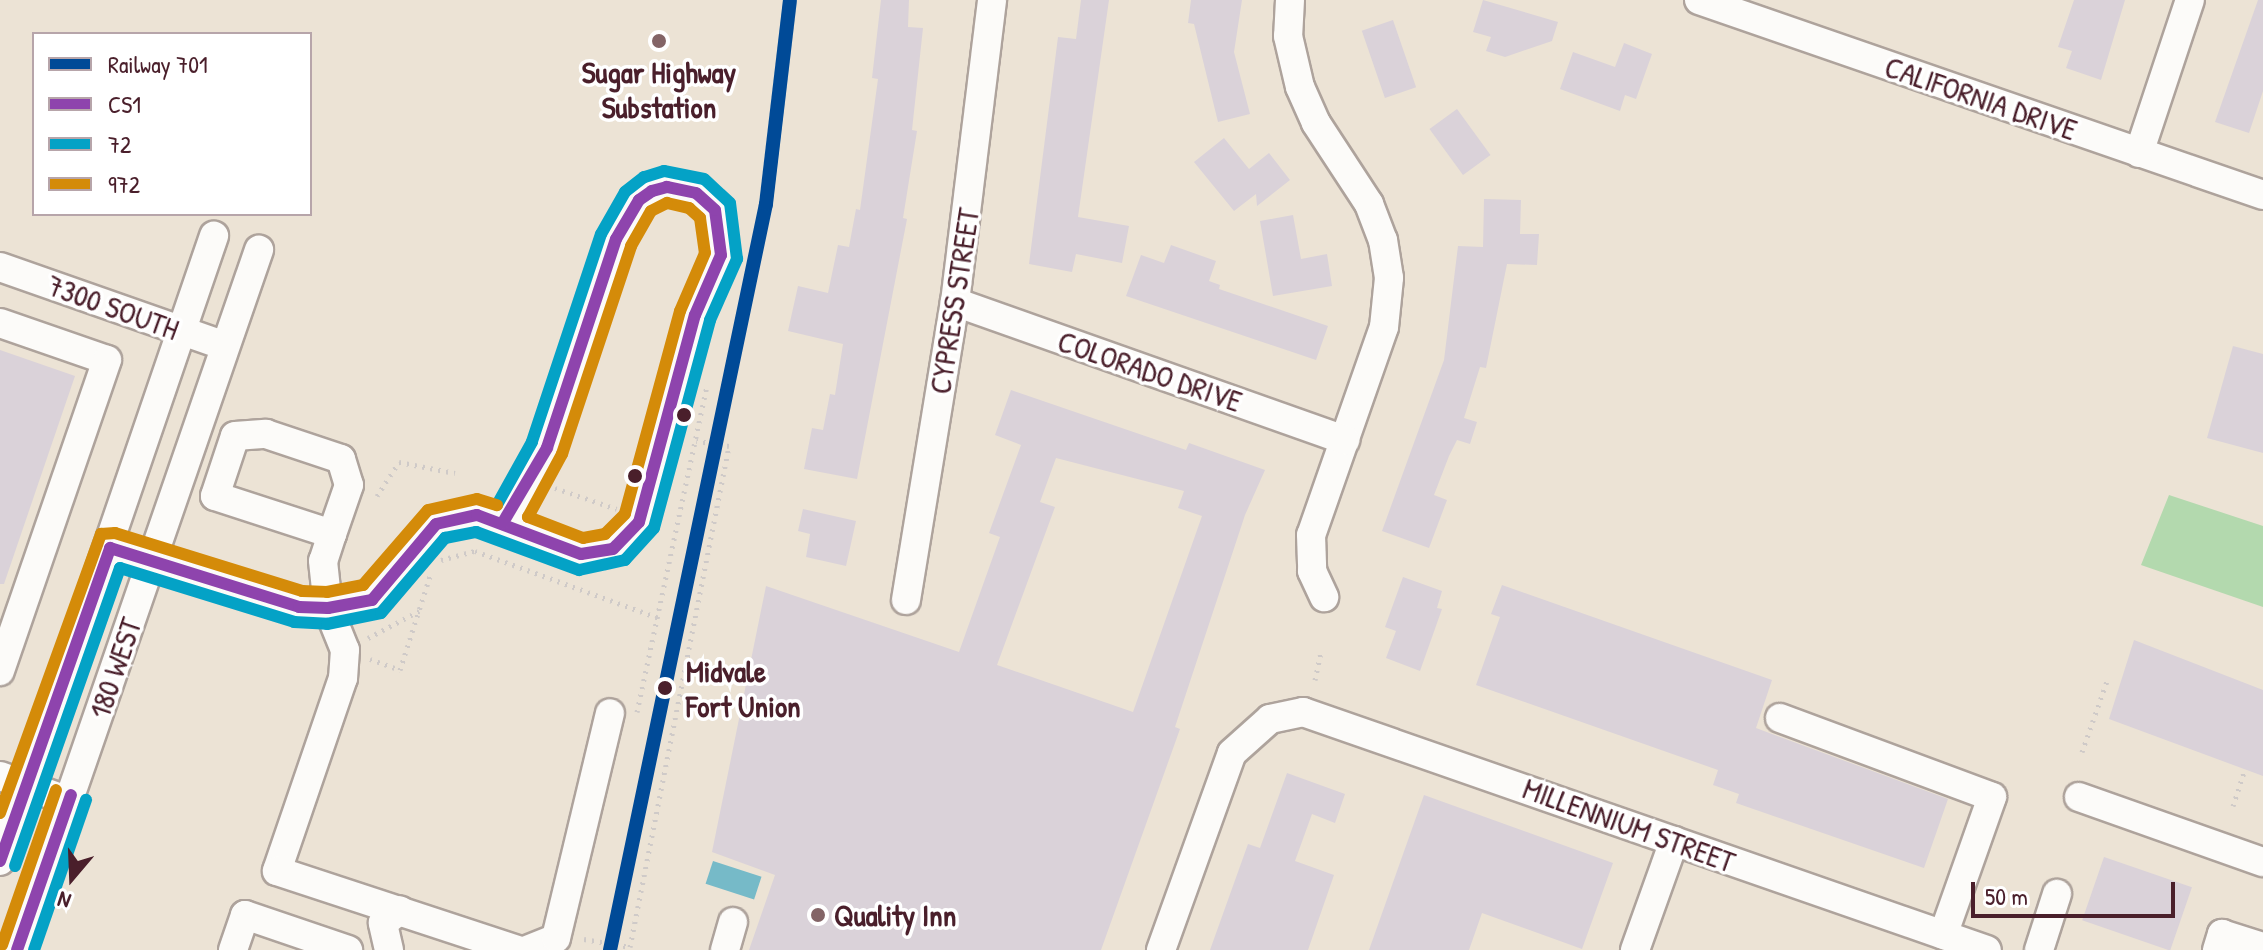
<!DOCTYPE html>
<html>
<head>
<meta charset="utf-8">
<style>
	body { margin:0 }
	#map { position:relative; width:2263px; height:950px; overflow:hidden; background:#ece3d5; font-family:"Patrick Hand",sans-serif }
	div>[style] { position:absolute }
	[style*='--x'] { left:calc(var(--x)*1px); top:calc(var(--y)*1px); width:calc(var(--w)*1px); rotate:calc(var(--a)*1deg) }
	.green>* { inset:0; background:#b3d9ae }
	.water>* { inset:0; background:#76bac8; transform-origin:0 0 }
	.building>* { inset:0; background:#dad2d9; transform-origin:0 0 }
	.path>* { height:5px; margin-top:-2.5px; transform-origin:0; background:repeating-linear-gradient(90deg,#cfcac8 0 2px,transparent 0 8px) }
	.roads { filter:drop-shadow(2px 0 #aea39c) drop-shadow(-2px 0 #aea39c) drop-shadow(0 2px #aea39c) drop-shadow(0 -2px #aea39c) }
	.minor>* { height:28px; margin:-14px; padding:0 14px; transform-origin:14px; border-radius:14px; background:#fcfbf9 }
	.bus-1>* { height:12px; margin:-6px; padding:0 6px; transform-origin:6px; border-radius:6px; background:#8e44ad }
	.bus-2>* { height:12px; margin:-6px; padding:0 6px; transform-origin:6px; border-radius:6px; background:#04a2c6 }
	.bus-3>* { height:12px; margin:-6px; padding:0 6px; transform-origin:6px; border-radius:6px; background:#d48b09 }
	.rail-1>* { height:14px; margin:-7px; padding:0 7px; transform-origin:7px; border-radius:7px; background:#004a97 }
	.dots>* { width:22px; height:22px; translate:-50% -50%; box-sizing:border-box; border:4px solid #fff; border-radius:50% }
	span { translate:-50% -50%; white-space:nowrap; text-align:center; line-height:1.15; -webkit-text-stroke:7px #fff; paint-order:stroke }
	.poi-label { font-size:30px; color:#4a1f2b; font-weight:700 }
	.left { translate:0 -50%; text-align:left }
	.street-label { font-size:30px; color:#4a1f2b }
	.stop-label { font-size:30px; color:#4a1f2b; font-weight:700 }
	.legend { position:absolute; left:32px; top:32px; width:280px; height:184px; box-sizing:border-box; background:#fff; border:2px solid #b7a5aa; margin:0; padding:10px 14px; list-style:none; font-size:24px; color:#4a1f2b }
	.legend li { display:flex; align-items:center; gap:16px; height:40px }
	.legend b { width:40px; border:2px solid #b7a5aa }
	.north { position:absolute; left:32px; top:838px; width:80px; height:80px; -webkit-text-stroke:6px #fff; paint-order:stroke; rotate:199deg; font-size:22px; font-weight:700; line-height:32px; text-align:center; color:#4a1f2b }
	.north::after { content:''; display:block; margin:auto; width:28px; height:36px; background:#4a1f2b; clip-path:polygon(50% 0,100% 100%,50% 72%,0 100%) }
	.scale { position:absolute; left:1971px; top:882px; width:204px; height:36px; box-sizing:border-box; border:4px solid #4a1f2b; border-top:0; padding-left:10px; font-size:24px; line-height:28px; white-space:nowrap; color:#4a1f2b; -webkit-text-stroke:6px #fff; paint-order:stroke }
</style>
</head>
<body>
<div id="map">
	<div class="green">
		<div style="clip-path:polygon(2169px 495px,2263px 526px,2263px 607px,2141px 565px)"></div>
	</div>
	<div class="water">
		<div style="left:713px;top:861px;width:51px;height:24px;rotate:18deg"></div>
	</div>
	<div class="building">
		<div style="clip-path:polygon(881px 0,909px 0,908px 27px,923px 28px,912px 130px,917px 131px,903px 218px,907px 219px,857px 479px,804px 469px,812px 428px,823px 430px,830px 394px,835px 395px,843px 344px,788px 331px,798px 286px,828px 293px,838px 245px,849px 247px,856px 209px,860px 210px,878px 79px,872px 78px)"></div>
		<div style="clip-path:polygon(1081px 0,1109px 0,1078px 217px,1129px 226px,1122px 263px,1076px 254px,1072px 272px,1029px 264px,1058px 37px,1076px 39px)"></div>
		<div style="clip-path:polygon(1191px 0,1242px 0,1234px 52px,1250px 114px,1218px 122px,1194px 24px,1188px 23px)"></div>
		<div style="clip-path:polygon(1483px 0,1558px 22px,1552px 41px,1505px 57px,1486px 51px,1491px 37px,1473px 32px)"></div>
		<div style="clip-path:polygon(2074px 0,2125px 0,2101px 80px,2066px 68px,2072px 51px,2058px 47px)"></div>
		<div style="clip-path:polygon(2258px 0,2263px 0,2263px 91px,2249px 133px,2215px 122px)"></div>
		<div style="left:1393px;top:20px;width:71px;height:33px;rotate:71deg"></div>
		<div style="clip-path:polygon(1624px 43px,1652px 54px,1636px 99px,1625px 95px,1620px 111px,1560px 89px,1573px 52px,1615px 67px)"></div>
		<div style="left:1457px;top:109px;width:57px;height:34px;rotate:54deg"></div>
		<div style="clip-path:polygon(1224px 138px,1249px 169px,1269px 153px,1290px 180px,1257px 206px,1256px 194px,1234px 211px,1194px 162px)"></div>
		<div style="clip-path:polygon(1484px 199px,1521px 200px,1520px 234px,1539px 234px,1537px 265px,1507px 264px,1486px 368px,1480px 367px,1464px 418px,1477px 422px,1470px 444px,1457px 440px,1449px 456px,1434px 495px,1447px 500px,1429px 548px,1382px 531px,1444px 360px,1458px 246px,1483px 247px)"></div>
		<div style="clip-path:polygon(1293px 215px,1301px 259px,1327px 254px,1332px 286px,1273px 296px,1260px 221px)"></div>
		<div style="clip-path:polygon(1171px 245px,1216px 261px,1209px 281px,1220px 285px,1219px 289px,1328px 326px,1316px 360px,1126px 296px,1141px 255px,1164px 263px)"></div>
		<div style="clip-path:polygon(2233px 346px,2263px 354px,2263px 453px,2207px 438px)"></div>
		<div style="clip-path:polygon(0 350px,75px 376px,4px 584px,0 584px)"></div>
		<div style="clip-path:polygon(evenodd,1011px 390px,1186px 450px,1189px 443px,1265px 470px,1245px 515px,1175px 727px,1180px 729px,1101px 950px,749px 950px,775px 875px,712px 852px,766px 586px,959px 652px,1000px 537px,989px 533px,1021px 445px,995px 435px,1011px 390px,1056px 458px,1184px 491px,1178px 508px,1202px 516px,1133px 712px,997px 665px,1055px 507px,1040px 502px,1056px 458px)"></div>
		<div style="clip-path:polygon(803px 509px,856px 521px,846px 566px,806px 557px,810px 534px,798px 531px)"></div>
		<div style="clip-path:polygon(1403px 577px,1442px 591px,1437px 608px,1442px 609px,1420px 671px,1386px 658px,1396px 631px,1385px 627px)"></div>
		<div style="clip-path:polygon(1502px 585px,1772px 680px,1756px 728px,1948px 799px,1924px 868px,1736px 803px,1739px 794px,1713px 785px,1718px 770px,1476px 685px,1500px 617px,1491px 614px)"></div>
		<div style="clip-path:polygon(2134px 640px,2263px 690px,2263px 776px,2109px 719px)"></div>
		<div style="clip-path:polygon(1287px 773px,1345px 794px,1335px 823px,1312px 814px,1295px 861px,1334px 875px,1308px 950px,1210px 950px,1248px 844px,1260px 848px)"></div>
		<div style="clip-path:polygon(1424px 795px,1613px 863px,1582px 949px,1482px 913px,1469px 950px,1369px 950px)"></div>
		<div style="left:2104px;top:857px;width:93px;height:67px;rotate:19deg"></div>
	</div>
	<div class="path">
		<div style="--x:555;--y:488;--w:65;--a:18.7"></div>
		<div style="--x:377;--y:496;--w:40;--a:-57.1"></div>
		<div style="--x:399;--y:462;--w:57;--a:11.1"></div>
		<div style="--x:441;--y:560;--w:35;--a:-15"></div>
		<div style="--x:475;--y:551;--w:196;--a:20"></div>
		<div style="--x:368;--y:638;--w:58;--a:-27.9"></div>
		<div style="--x:370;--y:659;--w:32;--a:20"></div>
		<div style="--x:400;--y:670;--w:102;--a:-72.3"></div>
		<div style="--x:1315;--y:680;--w:30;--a:-78"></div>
		<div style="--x:637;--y:712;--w:334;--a:-77.9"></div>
		<div style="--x:2082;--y:752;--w:75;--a:-70.6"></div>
		<div style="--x:2233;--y:806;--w:39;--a:-72"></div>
		<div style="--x:584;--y:939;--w:47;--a:9.9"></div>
		<div style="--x:630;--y:947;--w:511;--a:-78.82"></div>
		<div style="--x:729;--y:446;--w:33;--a:-171"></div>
	</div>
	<div class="roads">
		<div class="minor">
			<div style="--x:1290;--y:0;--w:36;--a:93"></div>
			<div style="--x:1288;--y:36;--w:52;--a:76.8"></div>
			<div style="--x:1300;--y:87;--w:39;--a:66"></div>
			<div style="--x:1316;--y:123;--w:97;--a:56.8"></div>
			<div style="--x:1369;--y:204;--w:39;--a:69"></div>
			<div style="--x:1383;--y:240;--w:38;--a:81"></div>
			<div style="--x:1389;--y:278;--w:49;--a:95.8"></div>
			<div style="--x:1384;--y:327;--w:220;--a:109.3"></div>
			<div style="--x:1311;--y:535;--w:36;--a:88"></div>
			<div style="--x:1312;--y:571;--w:29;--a:65"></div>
			<div style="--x:1699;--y:0;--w:597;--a:19.07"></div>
			<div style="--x:2139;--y:153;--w:161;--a:-71.6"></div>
			<div style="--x:0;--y:267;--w:238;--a:19.3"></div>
			<div style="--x:955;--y:302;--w:414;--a:19.5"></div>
			<div style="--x:0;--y:323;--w:113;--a:19.1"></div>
			<div style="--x:107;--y:360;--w:329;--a:109"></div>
			<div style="--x:332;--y:534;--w:123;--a:-162"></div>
			<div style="--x:215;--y:496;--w:63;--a:-71.6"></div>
			<div style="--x:235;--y:436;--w:31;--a:-4"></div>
			<div style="--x:266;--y:434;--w:79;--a:18.4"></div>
			<div style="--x:341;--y:459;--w:27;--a:73"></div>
			<div style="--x:349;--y:485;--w:52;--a:109.1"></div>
			<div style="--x:332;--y:534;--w:28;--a:108"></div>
			<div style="--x:323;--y:561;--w:47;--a:83.9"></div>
			<div style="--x:328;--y:608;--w:45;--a:68"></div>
			<div style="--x:345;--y:650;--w:28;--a:94"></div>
			<div style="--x:343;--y:678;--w:204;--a:108.9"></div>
			<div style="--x:277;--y:871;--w:253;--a:18.2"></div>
			<div style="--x:110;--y:548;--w:198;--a:17.3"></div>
			<div style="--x:299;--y:607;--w:29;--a:2"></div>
			<div style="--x:328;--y:608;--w:45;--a:-10.3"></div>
			<div style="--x:372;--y:600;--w:99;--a:-49.9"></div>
			<div style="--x:436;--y:524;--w:42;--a:-12.4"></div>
			<div style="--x:477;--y:515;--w:111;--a:20.6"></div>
			<div style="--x:581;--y:554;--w:32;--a:-9"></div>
			<div style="--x:613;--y:549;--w:37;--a:-46"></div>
			<div style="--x:639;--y:522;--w:214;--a:-74.9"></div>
			<div style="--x:695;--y:315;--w:65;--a:-66.6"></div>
			<div style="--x:721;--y:255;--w:45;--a:-97.6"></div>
			<div style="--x:715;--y:210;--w:25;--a:-138"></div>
			<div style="--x:696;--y:193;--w:30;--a:-168"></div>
			<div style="--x:667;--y:187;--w:16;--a:165"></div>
			<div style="--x:652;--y:191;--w:16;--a:145"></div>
			<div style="--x:639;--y:200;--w:45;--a:120.5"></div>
			<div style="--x:616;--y:239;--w:220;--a:108.3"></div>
			<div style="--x:547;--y:448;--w:62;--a:117"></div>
			<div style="--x:519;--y:503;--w:27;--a:129"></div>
			<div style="--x:906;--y:600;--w:302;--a:-80.7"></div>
			<div style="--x:955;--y:302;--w:304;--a:-83"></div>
			<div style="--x:1780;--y:718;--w:226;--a:20.4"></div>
			<div style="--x:1992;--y:797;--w:146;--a:109.5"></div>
			<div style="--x:0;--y:776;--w:73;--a:19.9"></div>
			<div style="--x:2079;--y:797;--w:195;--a:19.5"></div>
			<div style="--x:0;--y:861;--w:661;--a:-71.1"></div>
			<div style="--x:17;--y:950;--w:741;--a:-70.93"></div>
			<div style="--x:233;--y:950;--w:37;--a:-71"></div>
			<div style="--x:245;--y:915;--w:109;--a:18.8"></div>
			<div style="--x:389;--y:950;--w:28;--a:-103"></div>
			<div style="--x:383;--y:923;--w:21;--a:-37"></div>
			<div style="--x:527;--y:950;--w:31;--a:-22"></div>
			<div style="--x:556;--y:938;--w:231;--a:-76.5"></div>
			<div style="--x:725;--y:950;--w:29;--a:-74"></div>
			<div style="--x:1161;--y:950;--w:209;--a:-70.2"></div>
			<div style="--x:1232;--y:753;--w:51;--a:-41.8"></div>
			<div style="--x:1270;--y:719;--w:34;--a:-12"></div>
			<div style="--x:1303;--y:712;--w:724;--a:19.19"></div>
			<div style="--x:1635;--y:950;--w:116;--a:-70.3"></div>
			<div style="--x:2039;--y:950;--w:59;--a:-72.2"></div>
			<div style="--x:2217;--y:950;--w:17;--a:-73"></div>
			<div style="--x:2222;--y:934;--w:43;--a:17.6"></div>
		</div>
	</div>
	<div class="bus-1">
		<div style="--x:0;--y:861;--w:332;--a:-70.6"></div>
		<div style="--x:110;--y:548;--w:198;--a:17.3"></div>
		<div style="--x:299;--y:607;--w:29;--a:2"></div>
		<div style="--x:328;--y:608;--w:45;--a:-10.3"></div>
		<div style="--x:372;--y:600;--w:99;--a:-49.9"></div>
		<div style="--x:436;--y:524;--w:42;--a:-12.4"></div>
		<div style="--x:477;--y:515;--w:111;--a:20.6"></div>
		<div style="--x:581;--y:554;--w:32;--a:-9"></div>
		<div style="--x:613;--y:549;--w:37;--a:-46"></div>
		<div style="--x:639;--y:522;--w:214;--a:-74.9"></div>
		<div style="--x:695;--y:315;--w:65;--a:-66.6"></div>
		<div style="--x:721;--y:255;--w:45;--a:-97.6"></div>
		<div style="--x:715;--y:210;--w:25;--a:-138"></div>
		<div style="--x:696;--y:193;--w:30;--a:-168"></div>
		<div style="--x:667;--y:187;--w:16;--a:165"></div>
		<div style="--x:652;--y:191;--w:16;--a:145"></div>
		<div style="--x:639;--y:200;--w:45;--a:120.5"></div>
		<div style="--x:616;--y:239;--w:220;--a:108.3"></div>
		<div style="--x:547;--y:448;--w:88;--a:120.6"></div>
		<div style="--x:17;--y:950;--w:164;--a:-70.8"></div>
	</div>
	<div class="bus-2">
		<div style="--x:15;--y:866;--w:316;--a:-70.6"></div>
		<div style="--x:120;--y:568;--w:182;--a:17.2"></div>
		<div style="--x:294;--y:622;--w:33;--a:3"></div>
		<div style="--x:327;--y:624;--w:55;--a:-11.5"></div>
		<div style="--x:381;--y:613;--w:99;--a:-49.5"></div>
		<div style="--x:445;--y:538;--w:32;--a:-11"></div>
		<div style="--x:476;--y:532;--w:110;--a:20.3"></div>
		<div style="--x:579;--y:570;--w:47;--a:-12.3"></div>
		<div style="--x:625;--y:560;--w:43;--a:-47.8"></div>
		<div style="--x:654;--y:528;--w:215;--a:-74.9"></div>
		<div style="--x:710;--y:320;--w:67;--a:-66.1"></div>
		<div style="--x:737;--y:259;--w:56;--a:-97.1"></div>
		<div style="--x:730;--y:203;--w:35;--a:-137"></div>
		<div style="--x:704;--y:179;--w:41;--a:-168.7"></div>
		<div style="--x:664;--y:171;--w:21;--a:163"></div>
		<div style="--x:644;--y:177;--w:24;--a:142"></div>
		<div style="--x:625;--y:192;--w:48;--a:119.7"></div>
		<div style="--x:601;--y:234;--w:219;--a:108.4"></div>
		<div style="--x:532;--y:442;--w:72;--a:119.1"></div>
		<div style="--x:34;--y:950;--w:159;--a:-70.9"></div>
	</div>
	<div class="bus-3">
		<div style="--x:667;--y:203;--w:23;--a:13"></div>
		<div style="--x:689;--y:208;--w:15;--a:42"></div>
		<div style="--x:700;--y:218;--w:35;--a:82"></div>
		<div style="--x:705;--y:253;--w:63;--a:113.3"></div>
		<div style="--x:680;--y:311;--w:210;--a:105.2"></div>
		<div style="--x:625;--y:514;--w:28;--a:135"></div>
		<div style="--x:605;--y:534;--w:22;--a:170"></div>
		<div style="--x:583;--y:538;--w:59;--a:-159.1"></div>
		<div style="--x:528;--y:517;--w:72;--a:-61.6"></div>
		<div style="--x:562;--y:454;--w:219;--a:-71.6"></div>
		<div style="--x:631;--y:246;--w:40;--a:-60.3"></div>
		<div style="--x:651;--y:211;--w:18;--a:-27"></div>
		<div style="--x:0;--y:813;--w:297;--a:-70.1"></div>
		<div style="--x:101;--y:534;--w:14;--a:-4"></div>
		<div style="--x:115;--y:533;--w:196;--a:17.2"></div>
		<div style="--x:302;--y:591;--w:25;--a:2"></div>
		<div style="--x:327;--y:592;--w:37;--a:-11"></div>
		<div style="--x:363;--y:585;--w:99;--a:-49.1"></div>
		<div style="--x:428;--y:510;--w:50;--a:-12.7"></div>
		<div style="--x:477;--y:499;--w:21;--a:17"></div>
		<div style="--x:2;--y:945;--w:164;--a:-70.8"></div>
	</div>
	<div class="rail-1">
		<div style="--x:610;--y:950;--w:762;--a:-78.19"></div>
		<div style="--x:766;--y:204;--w:205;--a:-83.3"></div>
	</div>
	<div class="dots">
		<div style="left:659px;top:41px;background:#836466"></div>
		<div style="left:684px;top:415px;background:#4a1f2b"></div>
		<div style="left:635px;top:476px;background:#4a1f2b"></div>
		<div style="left:665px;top:688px;background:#4a1f2b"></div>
		<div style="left:818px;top:915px;background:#836466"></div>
	</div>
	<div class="poi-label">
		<span style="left:659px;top:89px">Sugar Highway<br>Substation</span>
		<span class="left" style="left:834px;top:915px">Quality Inn</span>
	</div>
	<div class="street-label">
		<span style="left:1981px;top:98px;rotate:19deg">CALIFORNIA DRIVE</span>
		<span style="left:954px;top:301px;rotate:-81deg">CYPRESS STREET</span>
		<span style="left:113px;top:307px;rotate:20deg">7300 SOUTH</span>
		<span style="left:1150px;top:371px;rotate:19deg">COLORADO DRIVE</span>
		<span style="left:115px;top:668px;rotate:-71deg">180 WEST</span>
		<span style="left:1629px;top:825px;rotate:20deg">MILLENNIUM STREET</span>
	</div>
	<div class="stop-label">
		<span class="left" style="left:686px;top:688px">Midvale<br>Fort Union</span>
	</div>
	<ul class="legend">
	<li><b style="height:10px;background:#004a97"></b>Railway 701</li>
	<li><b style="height:10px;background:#8e44ad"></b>CS1</li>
	<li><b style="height:10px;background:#04a2c6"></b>72</li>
	<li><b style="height:10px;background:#d48b09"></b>972</li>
	</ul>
	<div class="north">N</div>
	<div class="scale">50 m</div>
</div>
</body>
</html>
